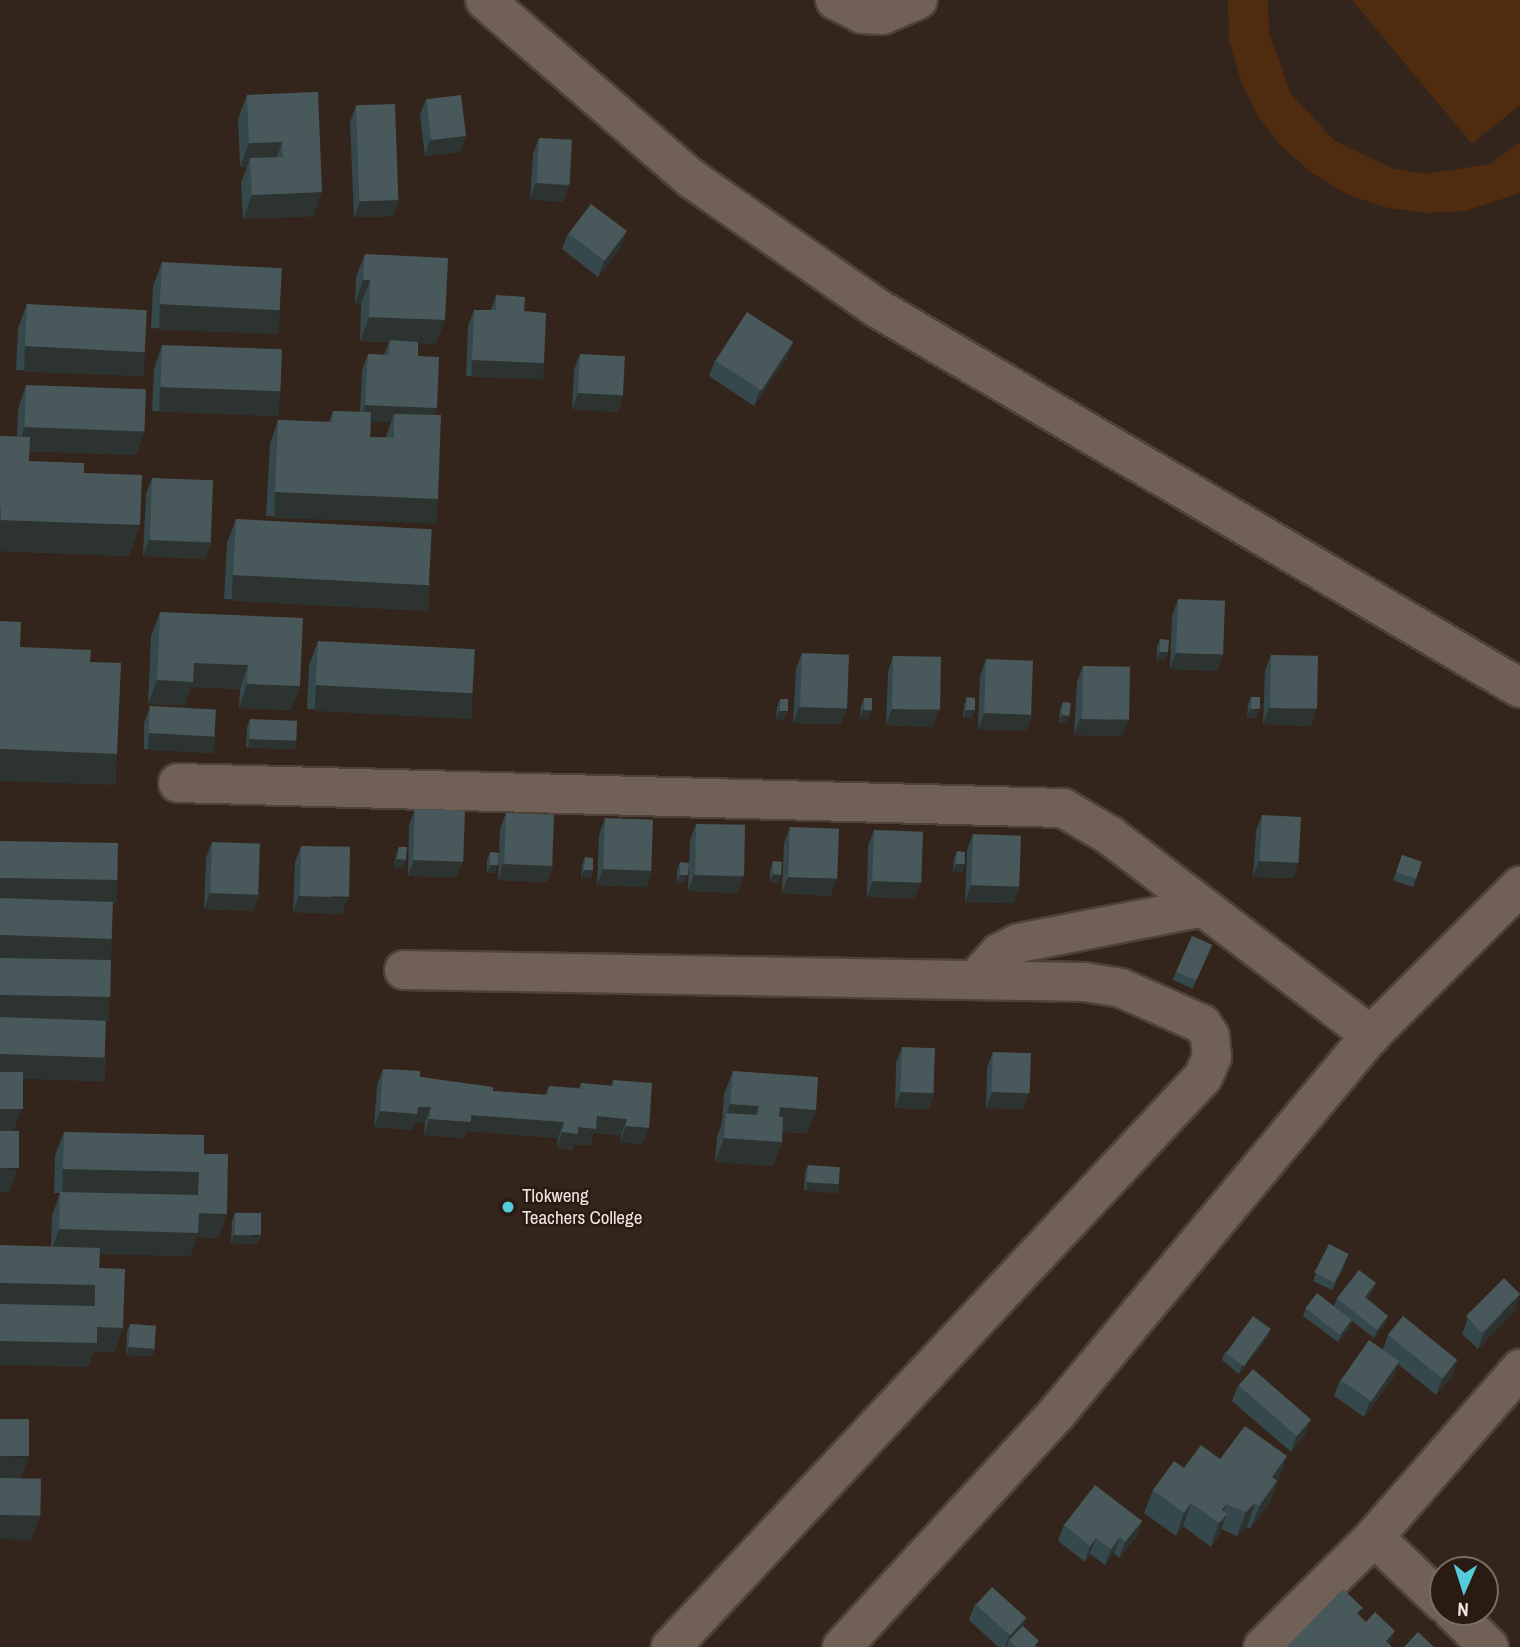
<!DOCTYPE html>
<html>
<head>
<meta charset="utf-8">
<style>
	body { margin:0 }
	#map { position:relative; width:1520px; height:1647px; overflow:hidden; background:#33251b; font-family:"Archivo Narrow",sans-serif }
	div>[style] { position:absolute }
	[style*='--x'] { left:calc(var(--x)*1px); top:calc(var(--y)*1px); width:calc(var(--w)*1px); rotate:calc(var(--a)*1deg) }
	.green>* { inset:0; background:#4f2c0f }
	.roads { filter:drop-shadow(2px 0 #4d423a) drop-shadow(-2px 0 #4d423a) drop-shadow(0 2px #4d423a) drop-shadow(0 -2px #4d423a) }
	.minor>* { height:38px; margin:-19px; padding:0 19px; transform-origin:19px; border-radius:19px; background:#706055 }
	.wall>* { inset:0; background:#35484b; transform-origin:0 0 }
	.shaded-wall>* { inset:0; background:#2c3331; transform-origin:0 0 }
	.building>* { inset:0; background:#49595b; transform-origin:0 0 }
	.dots>* { width:19px; height:19px; translate:-50% -50%; box-sizing:border-box; border:4px solid #291b12; border-radius:50% }
	span { translate:-50% -50%; white-space:nowrap; text-align:center; line-height:1.15; -webkit-text-stroke:5px #291b12; paint-order:stroke }
	.poi-label { font-size:19px; color:#f0e6e0 }
	.left { translate:0 -50%; text-align:left }
	.north { position:absolute; left:1429px; top:1556px; width:70px; height:70px; box-sizing:border-box; background:#291b12; border:2px solid #796c64; border-radius:50%; rotate:183deg; font-size:19px; font-weight:700; line-height:28px; text-align:center; color:#f0e6e0 }
	.north::after { content:''; display:block; margin:auto; width:24px; height:32px; background:#53cbda; clip-path:polygon(50% 0,100% 100%,50% 72%,0 100%) }
</style>
</head>
<body>
<div id="map">
	<div class="green">
		<div style="clip-path:polygon(1228px 0,1268px 0,1269px 33px,1291px 94px,1335px 141px,1394px 169px,1426px 174px,1490px 164px,1520px 142px,1520px 193px,1465px 211px,1424px 213px,1384px 207px,1346px 194px,1312px 173px,1281px 146px,1257px 115px,1240px 78px,1229px 39px)"></div>
		<div style="clip-path:polygon(1352px 0,1520px 0,1520px 105px,1472px 144px)"></div>
	</div>
	<div class="roads">
		<div class="minor">
			<div style="--x:485;--y:0;--w:274;--a:40.9"></div>
			<div style="--x:692;--y:179;--w:226;--a:34.9"></div>
			<div style="--x:877;--y:308;--w:747;--a:30.58"></div>
			<div style="--x:835;--y:0;--w:30;--a:27"></div>
			<div style="--x:862;--y:14;--w:20;--a:3"></div>
			<div style="--x:882;--y:15;--w:39;--a:-23"></div>
			<div style="--x:178;--y:783;--w:885;--a:1.62"></div>
			<div style="--x:1063;--y:808;--w:53;--a:30.4"></div>
			<div style="--x:1109;--y:835;--w:330;--a:37.4"></div>
			<div style="--x:404;--y:970;--w:680;--a:1.01"></div>
			<div style="--x:1084;--y:982;--w:37;--a:9"></div>
			<div style="--x:1121;--y:988;--w:89;--a:24"></div>
			<div style="--x:1202;--y:1024;--w:14;--a:56"></div>
			<div style="--x:1210;--y:1036;--w:21;--a:85"></div>
			<div style="--x:1212;--y:1057;--w:22;--a:114"></div>
			<div style="--x:1203;--y:1077;--w:780;--a:133.03"></div>
			<div style="--x:975;--y:980;--w:36;--a:-48"></div>
			<div style="--x:999;--y:953;--w:22;--a:-27"></div>
			<div style="--x:1019;--y:943;--w:188;--a:-11"></div>
			<div style="--x:1374;--y:1537;--w:95;--a:43.7"></div>
			<div style="--x:1453;--y:1612;--w:50;--a:44.2"></div>
			<div style="--x:842;--y:1647;--w:318;--a:-47.4"></div>
			<div style="--x:1057;--y:1413;--w:491;--a:-50.3"></div>
			<div style="--x:1371;--y:1035;--w:211;--a:-45"></div>
			<div style="--x:1263;--y:1647;--w:156;--a:-44.7"></div>
			<div style="--x:1374;--y:1537;--w:223;--a:-49"></div>
		</div>
	</div>
	<div class="wall">
		<div style="clip-path:polygon(318px 92px,314px 216px,243px 219px,241px 182px,247px 167px,240px 167px,238px 119px,247px 95px)"></div>
		<div style="clip-path:polygon(426px 99px,466px 136px,460px 152px,425px 156px,420px 115px)"></div>
		<div style="clip-path:polygon(356px 106px,399px 200px,393px 216px,354px 217px,350px 122px)"></div>
		<div style="clip-path:polygon(539px 138px,569px 186px,563px 202px,530px 199px,533px 154px)"></div>
		<div style="clip-path:polygon(568px 233px,621px 247px,598px 277px,562px 249px)"></div>
		<div style="clip-path:polygon(evenodd,365px 254px,436px 344px,418px 343px,418px 356px,435px 415px,429px 523px,266px 516px,270px 444px,278px 420px,329px 422px,333px 411px,360px 412px,362px 370px,368px 354px,384px 355px,389px 342px,360px 341px,361px 304px,355px 304px,356px 277px,365px 254px,371px 421px,391px 422px,386px 437px,370px 437px,371px 421px)"></div>
		<div style="clip-path:polygon(162px 262px,280px 309px,272px 333px,151px 328px,153px 286px)"></div>
		<div style="clip-path:polygon(496px 295px,524px 311px,544px 363px,538px 379px,466px 376px,468px 326px,474px 310px,491px 310px)"></div>
		<div style="clip-path:polygon(27px 304px,145px 351px,136px 375px,16px 370px,18px 328px)"></div>
		<div style="clip-path:polygon(793px 342px,787px 358px,754px 406px,709px 376px,715px 360px)"></div>
		<div style="clip-path:polygon(162px 345px,280px 392px,272px 416px,152px 411px,154px 369px)"></div>
		<div style="clip-path:polygon(580px 354px,623px 395px,618px 412px,572px 409px,574px 370px)"></div>
		<div style="clip-path:polygon(26px 385px,144px 432px,136px 455px,29px 451px,29px 461px,84px 473px,129px 556px,0 551px,0 436px,17px 437px,18px 409px)"></div>
		<div style="clip-path:polygon(152px 478px,211px 543px,205px 559px,143px 556px,146px 494px)"></div>
		<div style="clip-path:polygon(236px 519px,430px 584px,421px 608px,224px 599px,227px 543px)"></div>
		<div style="clip-path:polygon(1178px 599px,1217px 671px,1170px 669px,1172px 616px)"></div>
		<div style="clip-path:polygon(160px 612px,300px 686px,291px 710px,239px 708px,240px 689px,191px 687px,185px 705px,148px 704px,151px 636px)"></div>
		<div style="clip-path:polygon(1160px 639px,1168px 652px,1165px 660px,1157px 660px,1157px 647px)"></div>
		<div style="clip-path:polygon(318px 641px,473px 692px,465px 715px,307px 709px,309px 665px)"></div>
		<div style="clip-path:polygon(802px 653px,847px 708px,841px 724px,793px 723px,796px 669px)"></div>
		<div style="clip-path:polygon(1271px 655px,1311px 726px,1263px 724px,1265px 671px)"></div>
		<div style="clip-path:polygon(893px 656px,933px 727px,886px 725px,888px 672px)"></div>
		<div style="clip-path:polygon(986px 659px,1032px 715px,1026px 731px,978px 729px,980px 676px)"></div>
		<div style="clip-path:polygon(1083px 666px,1122px 736px,1074px 735px,1077px 682px)"></div>
		<div style="clip-path:polygon(967px 697px,972px 718px,963px 718px,964px 705px)"></div>
		<div style="clip-path:polygon(1251px 697px,1256px 718px,1247px 718px,1248px 705px)"></div>
		<div style="clip-path:polygon(864px 698px,871px 711px,868px 719px,860px 718px,861px 706px)"></div>
		<div style="clip-path:polygon(780px 699px,784px 720px,776px 719px,777px 707px)"></div>
		<div style="clip-path:polygon(1063px 702px,1067px 723px,1059px 723px,1060px 710px)"></div>
		<div style="clip-path:polygon(150px 706px,215px 736px,209px 752px,144px 749px,144px 723px)"></div>
		<div style="clip-path:polygon(250px 719px,293px 749px,246px 747px,247px 727px)"></div>
		<div style="clip-path:polygon(415px 809px,457px 877px,408px 876px,409px 825px)"></div>
		<div style="clip-path:polygon(506px 813px,553px 866px,547px 882px,498px 880px,500px 829px)"></div>
		<div style="clip-path:polygon(1262px 815px,1298px 862px,1293px 878px,1253px 877px,1256px 831px)"></div>
		<div style="clip-path:polygon(605px 818px,652px 871px,646px 887px,597px 885px,599px 835px)"></div>
		<div style="clip-path:polygon(696px 824px,743px 877px,737px 893px,688px 891px,690px 840px)"></div>
		<div style="clip-path:polygon(790px 827px,831px 896px,782px 893px,784px 843px)"></div>
		<div style="clip-path:polygon(874px 830px,915px 898px,867px 897px,868px 846px)"></div>
		<div style="clip-path:polygon(973px 834px,1014px 903px,965px 902px,967px 850px)"></div>
		<div style="clip-path:polygon(212px 842px,259px 895px,253px 911px,204px 909px,206px 858px)"></div>
		<div style="clip-path:polygon(301px 846px,342px 914px,293px 912px,295px 862px)"></div>
		<div style="clip-path:polygon(399px 847px,403px 868px,394px 867px,396px 855px)"></div>
		<div style="clip-path:polygon(957px 851px,962px 872px,953px 872px,954px 859px)"></div>
		<div style="clip-path:polygon(490px 852px,495px 873px,487px 873px,487px 860px)"></div>
		<div style="left:1402px;top:855px;width:21px;height:27px;rotate:19deg"></div>
		<div style="clip-path:polygon(585px 857px,593px 870px,590px 878px,581px 878px,582px 865px)"></div>
		<div style="clip-path:polygon(773px 861px,778px 883px,770px 882px,770px 870px)"></div>
		<div style="clip-path:polygon(680px 862px,685px 883px,677px 883px,677px 870px)"></div>
		<div style="left:1192px;top:936px;width:22px;height:48px;rotate:24deg"></div>
		<div style="clip-path:polygon(902px 1047px,934px 1093px,929px 1109px,895px 1108px,896px 1063px)"></div>
		<div style="clip-path:polygon(993px 1052px,1023px 1109px,986px 1108px,987px 1068px)"></div>
		<div style="clip-path:polygon(383px 1069px,493px 1091px,545px 1095px,549px 1086px,579px 1088px,581px 1083px,611px 1086px,613px 1080px,643px 1144px,620px 1142px,621px 1135px,594px 1133px,590px 1145px,574px 1144px,572px 1150px,557px 1148px,558px 1138px,467px 1131px,465px 1138px,424px 1135px,425px 1123px,414px 1123px,412px 1130px,374px 1127px,377px 1085px)"></div>
		<div style="clip-path:polygon(733px 1071px,816px 1110px,807px 1133px,782px 1132px,782px 1142px,773px 1166px,715px 1162px,717px 1137px,722px 1123px,724px 1094px)"></div>
		<div style="clip-path:polygon(64px 1132px,204px 1154px,227px 1214px,218px 1238px,197px 1237px,190px 1256px,100px 1254px,99px 1268px,115px 1352px,94px 1351px,88px 1367px,51px 1247px,52px 1216px,60px 1193px,54px 1193px,55px 1155px)"></div>
		<div style="clip-path:polygon(808px 1165px,836px 1193px,804px 1190px,805px 1173px)"></div>
		<div style="clip-path:polygon(235px 1213px,258px 1244px,231px 1243px,232px 1221px)"></div>
		<div style="clip-path:polygon(1346px 1262px,1332px 1290px,1313px 1281px,1316px 1273px)"></div>
		<div style="clip-path:polygon(1373px 1291px,1367px 1299px,1385px 1324px,1374px 1338px,1352px 1321px,1349px 1329px,1338px 1342px,1303px 1316px,1306px 1308px,1334px 1306px,1337px 1298px)"></div>
		<div style="clip-path:polygon(1515px 1310px,1478px 1349px,1462px 1334px,1468px 1318px)"></div>
		<div style="clip-path:polygon(130px 1324px,155px 1348px,152px 1356px,126px 1355px,127px 1332px)"></div>
		<div style="clip-path:polygon(1388px 1335px,1452px 1376px,1436px 1395px,1398px 1364px,1393px 1378px,1364px 1417px,1334px 1396px,1340px 1380px,1383px 1349px)"></div>
		<div style="clip-path:polygon(1268px 1337px,1239px 1374px,1222px 1360px,1225px 1352px)"></div>
		<div style="clip-path:polygon(1238px 1385px,1305px 1435px,1291px 1452px,1232px 1401px)"></div>
		<div style="clip-path:polygon(1287px 1456px,1269px 1504px,1250px 1529px,1247px 1527px,1237px 1536px,1221px 1529px,1218px 1538px,1211px 1547px,1183px 1526px,1176px 1536px,1144px 1513px,1153px 1490px,1220px 1459px)"></div>
		<div style="clip-path:polygon(1142px 1521px,1136px 1537px,1119px 1558px,1114px 1553px,1105px 1565px,1090px 1554px,1085px 1562px,1058px 1541px,1064px 1525px)"></div>
		<div style="clip-path:polygon(975px 1604px,1026px 1618px,1023px 1626px,1037px 1647px,998px 1647px,969px 1620px)"></div>
	</div>
	<div class="shaded-wall">
		<div style="clip-path:polygon(466px 136px,460px 152px,425px 156px,430px 140px)"></div>
		<div style="clip-path:polygon(282px 142px,274px 166px,250px 158px,247px 167px,240px 167px,249px 143px)"></div>
		<div style="clip-path:polygon(536px 183px,569px 186px,563px 202px,530px 199px)"></div>
		<div style="clip-path:polygon(322px 192px,314px 216px,243px 219px,252px 195px)"></div>
		<div style="clip-path:polygon(399px 200px,393px 216px,354px 217px,360px 201px)"></div>
		<div style="clip-path:polygon(627px 231px,621px 247px,598px 277px,604px 261px)"></div>
		<div style="clip-path:polygon(363px 280px,370px 280px,361px 304px,355px 304px)"></div>
		<div style="left:160px;top:304px;width:120px;height:26px;rotate:2deg"></div>
		<div style="clip-path:polygon(369px 317px,445px 320px,436px 344px,360px 341px)"></div>
		<div style="clip-path:polygon(793px 342px,787px 358px,754px 406px,760px 390px)"></div>
		<div style="left:25px;top:346px;width:120px;height:26px;rotate:2deg"></div>
		<div style="left:472px;top:360px;width:72px;height:17px;rotate:2deg"></div>
		<div style="left:160px;top:387px;width:120px;height:25px;rotate:2deg"></div>
		<div style="clip-path:polygon(578px 393px,623px 395px,618px 412px,572px 409px)"></div>
		<div style="clip-path:polygon(365px 405px,437px 408px,431px 424px,394px 414px,391px 422px,360px 421px)"></div>
		<div style="clip-path:polygon(25px 427px,144px 432px,136px 455px,16px 451px)"></div>
		<div style="left:275px;top:492px;width:163px;height:26px;rotate:2deg"></div>
		<div style="clip-path:polygon(1px 520px,140px 525px,129px 556px,0 551px,0 523px)"></div>
		<div style="clip-path:polygon(149px 540px,211px 543px,205px 559px,143px 556px)"></div>
		<div style="left:233px;top:575px;width:197px;height:26px;rotate:3deg"></div>
		<div style="clip-path:polygon(1160px 652px,1168px 652px,1165px 660px,1157px 660px)"></div>
		<div style="clip-path:polygon(1176px 653px,1223px 655px,1217px 671px,1170px 669px)"></div>
		<div style="clip-path:polygon(194px 663px,248px 665px,240px 689px,191px 687px,185px 705px,148px 704px,157px 680px)"></div>
		<div style="clip-path:polygon(247px 684px,300px 686px,291px 710px,239px 708px)"></div>
		<div style="left:316px;top:685px;width:157px;height:26px;rotate:3deg"></div>
		<div style="clip-path:polygon(799px 707px,847px 708px,841px 724px,793px 723px)"></div>
		<div style="clip-path:polygon(1269px 708px,1316px 709px,1311px 726px,1263px 724px)"></div>
		<div style="clip-path:polygon(892px 709px,939px 710px,933px 727px,886px 725px)"></div>
		<div style="clip-path:polygon(1250px 709px,1259px 710px,1256px 718px,1247px 718px)"></div>
		<div style="clip-path:polygon(863px 710px,871px 711px,868px 719px,860px 718px)"></div>
		<div style="clip-path:polygon(966px 710px,975px 710px,972px 718px,963px 718px)"></div>
		<div style="clip-path:polygon(779px 711px,787px 712px,784px 720px,776px 719px)"></div>
		<div style="clip-path:polygon(984px 713px,1032px 715px,1026px 731px,978px 729px)"></div>
		<div style="clip-path:polygon(1062px 715px,1070px 715px,1067px 723px,1059px 723px)"></div>
		<div style="clip-path:polygon(1080px 719px,1128px 720px,1122px 736px,1074px 735px)"></div>
		<div style="left:149px;top:733px;width:66px;height:17px;rotate:3deg"></div>
		<div style="left:249px;top:739px;width:47px;height:9px;rotate:2deg"></div>
		<div style="left:0;top:749px;width:117px;height:32px;rotate:2deg"></div>
		<div style="clip-path:polygon(397px 859px,406px 860px,403px 868px,394px 867px)"></div>
		<div style="clip-path:polygon(414px 860px,463px 861px,457px 877px,408px 876px)"></div>
		<div style="clip-path:polygon(1259px 861px,1298px 862px,1293px 878px,1253px 877px)"></div>
		<div style="clip-path:polygon(503px 864px,553px 866px,547px 882px,498px 880px)"></div>
		<div style="clip-path:polygon(956px 864px,965px 864px,962px 872px,953px 872px)"></div>
		<div style="clip-path:polygon(490px 865px,498px 865px,495px 873px,487px 873px)"></div>
		<div style="clip-path:polygon(603px 869px,652px 871px,646px 887px,597px 885px)"></div>
		<div style="clip-path:polygon(584px 870px,593px 870px,590px 878px,581px 878px)"></div>
		<div style="clip-path:polygon(773px 874px,781px 875px,778px 883px,770px 882px)"></div>
		<div style="clip-path:polygon(680px 875px,688px 875px,685px 883px,677px 883px)"></div>
		<div style="clip-path:polygon(694px 875px,743px 877px,737px 893px,688px 891px)"></div>
		<div style="clip-path:polygon(788px 877px,837px 879px,831px 896px,782px 893px)"></div>
		<div style="left:0;top:878px;width:117px;height:24px;rotate:1deg"></div>
		<div style="clip-path:polygon(873px 881px,921px 882px,915px 898px,867px 897px)"></div>
		<div style="clip-path:polygon(971px 885px,1020px 887px,1014px 903px,965px 902px)"></div>
		<div style="clip-path:polygon(210px 893px,259px 895px,253px 911px,204px 909px)"></div>
		<div style="clip-path:polygon(299px 896px,348px 898px,342px 914px,293px 912px)"></div>
		<div style="left:0;top:935px;width:112px;height:24px;rotate:2deg"></div>
		<div style="left:0;top:995px;width:109px;height:24px;rotate:1deg"></div>
		<div style="left:0;top:1054px;width:106px;height:24px;rotate:2deg"></div>
		<div style="clip-path:polygon(901px 1092px,934px 1093px,929px 1109px,895px 1108px)"></div>
		<div style="clip-path:polygon(992px 1092px,1029px 1092px,1023px 1109px,986px 1108px)"></div>
		<div style="clip-path:polygon(730px 1104px,759px 1106px,750px 1129px,725px 1118px)"></div>
		<div style="clip-path:polygon(418px 1107px,431px 1107px,425px 1123px,414px 1123px,412px 1130px,374px 1127px,380px 1111px)"></div>
		<div style="clip-path:polygon(780px 1107px,816px 1110px,807px 1133px,771px 1131px)"></div>
		<div style="clip-path:polygon(0 1109px,22px 1109px,13px 1133px,0 1133px)"></div>
		<div style="clip-path:polygon(471px 1115px,564px 1122px,558px 1138px,467px 1131px,465px 1138px,424px 1135px,429px 1119px)"></div>
		<div style="clip-path:polygon(597px 1116px,627px 1119px,621px 1135px,594px 1133px,590px 1145px,574px 1144px,572px 1150px,557px 1148px,562px 1132px)"></div>
		<div style="clip-path:polygon(626px 1126px,649px 1128px,643px 1144px,620px 1142px)"></div>
		<div style="clip-path:polygon(724px 1138px,782px 1142px,773px 1166px,715px 1162px)"></div>
		<div style="clip-path:polygon(0 1168px,18px 1169px,9px 1192px,0 1192px)"></div>
		<div style="left:63px;top:1169px;width:136px;height:26px;rotate:1deg"></div>
		<div style="left:807px;top:1182px;width:32px;height:9px;rotate:5deg"></div>
		<div style="clip-path:polygon(199px 1213px,227px 1214px,218px 1238px,197px 1237px,190px 1256px,51px 1253px,59px 1229px)"></div>
		<div style="clip-path:polygon(234px 1235px,261px 1236px,258px 1244px,231px 1243px)"></div>
		<div style="left:0;top:1283px;width:95px;height:24px;rotate:1deg"></div>
		<div style="clip-path:polygon(1376px 1283px,1373px 1291px,1362px 1305px,1365px 1297px)"></div>
		<div style="clip-path:polygon(1520px 1294px,1515px 1310px,1478px 1349px,1484px 1333px)"></div>
		<div style="clip-path:polygon(1388px 1316px,1385px 1324px,1374px 1338px,1377px 1330px)"></div>
		<div style="clip-path:polygon(1352px 1320px,1349px 1329px,1338px 1342px,1341px 1334px)"></div>
		<div style="clip-path:polygon(97px 1327px,123px 1328px,115px 1352px,94px 1351px,88px 1367px,0 1365px,0 1341px)"></div>
		<div style="clip-path:polygon(1271px 1329px,1268px 1337px,1239px 1374px,1242px 1365px)"></div>
		<div style="clip-path:polygon(129px 1347px,155px 1348px,152px 1356px,126px 1355px)"></div>
		<div style="clip-path:polygon(1458px 1360px,1452px 1376px,1436px 1395px,1442px 1379px)"></div>
		<div style="clip-path:polygon(1399px 1361px,1393px 1378px,1364px 1417px,1370px 1401px)"></div>
		<div style="clip-path:polygon(1311px 1419px,1305px 1435px,1291px 1452px,1297px 1435px)"></div>
		<div style="clip-path:polygon(0 1456px,29px 1457px,20px 1480px,0 1480px)"></div>
		<div style="clip-path:polygon(1287px 1456px,1269px 1504px,1250px 1529px,1272px 1477px)"></div>
		<div style="clip-path:polygon(1191px 1503px,1183px 1526px,1176px 1536px,1184px 1513px)"></div>
		<div style="clip-path:polygon(1255px 1503px,1247px 1527px,1237px 1536px,1246px 1512px)"></div>
		<div style="clip-path:polygon(1226px 1504px,1220px 1523px,1227px 1514px,1218px 1538px,1211px 1547px,1219px 1523px,1222px 1510px)"></div>
		<div style="clip-path:polygon(0 1515px,40px 1516px,31px 1540px,0 1539px)"></div>
		<div style="clip-path:polygon(1142px 1521px,1136px 1537px,1119px 1558px,1125px 1542px)"></div>
		<div style="clip-path:polygon(1120px 1537px,1114px 1553px,1105px 1565px,1111px 1549px)"></div>
		<div style="clip-path:polygon(1096px 1538px,1090px 1554px,1085px 1562px,1090px 1546px)"></div>
		<div style="clip-path:polygon(1026px 1618px,1020px 1634px,1009px 1640px,1007px 1647px,1005px 1647px,1009px 1636px)"></div>
		<div style="clip-path:polygon(1395px 1631px,1389px 1647px,1386px 1641px)"></div>
	</div>
	<div class="building">
		<div style="clip-path:polygon(318px 92px,322px 192px,252px 195px,250px 158px,283px 157px,282px 142px,249px 143px,247px 95px)"></div>
		<div style="left:461px;top:95px;width:41px;height:35px;rotate:83deg"></div>
		<div style="left:395px;top:104px;width:96px;height:39px;rotate:88deg"></div>
		<div style="left:539px;top:138px;width:33px;height:45px;rotate:3deg"></div>
		<div style="left:591px;top:204px;width:45px;height:37px;rotate:37deg"></div>
		<div style="clip-path:polygon(365px 254px,448px 258px,445px 320px,369px 317px,370px 280px,363px 280px)"></div>
		<div style="left:162px;top:262px;width:120px;height:42px;rotate:3deg"></div>
		<div style="clip-path:polygon(496px 295px,525px 297px,524px 311px,546px 313px,544px 363px,472px 360px,474px 310px,496px 310px)"></div>
		<div style="left:27px;top:304px;width:120px;height:42px;rotate:3deg"></div>
		<div style="left:747px;top:312px;width:55px;height:58px;rotate:33deg"></div>
		<div style="clip-path:polygon(390px 340px,418px 342px,418px 356px,439px 357px,437px 408px,365px 405px,368px 354px,389px 355px)"></div>
		<div style="left:162px;top:345px;width:120px;height:42px;rotate:2deg"></div>
		<div style="left:580px;top:354px;width:45px;height:39px;rotate:3deg"></div>
		<div style="left:26px;top:385px;width:120px;height:42px;rotate:2deg"></div>
		<div style="clip-path:polygon(333px 411px,371px 412px,370px 437px,394px 438px,394px 414px,441px 415px,438px 499px,275px 492px,278px 420px,332px 422px)"></div>
		<div style="clip-path:polygon(0 436px,30px 437px,29px 461px,84px 463px,84px 473px,142px 475px,140px 525px,1px 520px,1px 506px,0 506px)"></div>
		<div style="left:152px;top:478px;width:61px;height:62px;rotate:2deg"></div>
		<div style="left:236px;top:519px;width:196px;height:56px;rotate:3deg"></div>
		<div style="left:1178px;top:599px;width:47px;height:54px;rotate:2deg"></div>
		<div style="clip-path:polygon(160px 612px,303px 618px,300px 686px,247px 684px,248px 665px,194px 663px,193px 682px,157px 680px)"></div>
		<div style="clip-path:polygon(0 621px,21px 622px,20px 647px,91px 650px,90px 662px,121px 663px,117px 754px,0 749px)"></div>
		<div style="clip-path:polygon(1160px 639px,1169px 640px,1168px 652px,1160px 652px)"></div>
		<div style="left:318px;top:641px;width:157px;height:44px;rotate:3deg"></div>
		<div style="left:802px;top:653px;width:47px;height:54px;rotate:2deg"></div>
		<div style="left:1271px;top:655px;width:47px;height:53px;rotate:1deg"></div>
		<div style="left:893px;top:656px;width:48px;height:53px;rotate:1deg"></div>
		<div style="left:986px;top:659px;width:47px;height:54px;rotate:2deg"></div>
		<div style="left:1083px;top:666px;width:47px;height:53px;rotate:1deg"></div>
		<div style="clip-path:polygon(967px 697px,975px 698px,975px 710px,966px 710px)"></div>
		<div style="left:1251px;top:697px;width:9px;height:12px"></div>
		<div style="left:864px;top:698px;width:8px;height:12px"></div>
		<div style="left:780px;top:699px;width:8px;height:12px"></div>
		<div style="left:1063px;top:702px;width:8px;height:13px;rotate:7deg"></div>
		<div style="left:150px;top:706px;width:66px;height:27px;rotate:3deg"></div>
		<div style="left:250px;top:719px;width:47px;height:20px;rotate:2deg"></div>
		<div style="left:415px;top:809px;width:50px;height:51px;rotate:2deg"></div>
		<div style="left:506px;top:813px;width:48px;height:51px;rotate:2deg"></div>
		<div style="left:1262px;top:815px;width:39px;height:46px;rotate:3deg"></div>
		<div style="left:605px;top:818px;width:48px;height:51px;rotate:2deg"></div>
		<div style="left:696px;top:824px;width:49px;height:51px;rotate:1deg"></div>
		<div style="left:790px;top:827px;width:49px;height:50px;rotate:2deg"></div>
		<div style="left:874px;top:830px;width:49px;height:51px;rotate:2deg"></div>
		<div style="left:973px;top:834px;width:48px;height:51px;rotate:2deg"></div>
		<div style="left:0;top:841px;width:118px;height:37px;rotate:1deg"></div>
		<div style="left:212px;top:842px;width:48px;height:51px;rotate:2deg"></div>
		<div style="left:301px;top:846px;width:49px;height:50px;rotate:1deg"></div>
		<div style="clip-path:polygon(399px 847px,407px 847px,406px 860px,397px 859px)"></div>
		<div style="clip-path:polygon(957px 851px,965px 852px,965px 864px,956px 864px)"></div>
		<div style="clip-path:polygon(490px 852px,499px 853px,498px 865px,490px 865px)"></div>
		<div style="left:1402px;top:855px;width:21px;height:18px;rotate:19deg"></div>
		<div style="clip-path:polygon(585px 857px,593px 858px,593px 870px,584px 870px)"></div>
		<div style="clip-path:polygon(773px 861px,782px 862px,781px 875px,773px 874px)"></div>
		<div style="clip-path:polygon(680px 862px,689px 863px,688px 875px,680px 875px)"></div>
		<div style="left:0;top:898px;width:113px;height:37px;rotate:2deg"></div>
		<div style="left:1192px;top:936px;width:22px;height:39px;rotate:24deg"></div>
		<div style="left:0;top:958px;width:111px;height:37px;rotate:1deg"></div>
		<div style="left:0;top:1017px;width:106px;height:37px;rotate:2deg"></div>
		<div style="left:902px;top:1047px;width:33px;height:45px;rotate:2deg"></div>
		<div style="left:993px;top:1052px;width:38px;height:40px;rotate:2deg"></div>
		<div style="clip-path:polygon(383px 1069px,420px 1071px,420px 1077px,493px 1087px,493px 1091px,548px 1095px,549px 1086px,581px 1089px,581px 1083px,613px 1086px,613px 1080px,652px 1083px,649px 1128px,626px 1126px,627px 1119px,597px 1116px,596px 1129px,578px 1127px,578px 1134px,562px 1132px,564px 1122px,471px 1115px,471px 1122px,429px 1119px,431px 1107px,418px 1107px,417px 1114px,380px 1111px)"></div>
		<div style="clip-path:polygon(733px 1071px,818px 1077px,816px 1110px,780px 1107px,779px 1117px,783px 1117px,782px 1142px,724px 1138px,726px 1113px,758px 1115px,759px 1106px,730px 1104px)"></div>
		<div style="left:0;top:1072px;width:23px;height:37px"></div>
		<div style="left:0;top:1131px;width:19px;height:37px"></div>
		<div style="clip-path:polygon(64px 1132px,204px 1135px,204px 1154px,228px 1154px,227px 1214px,199px 1213px,198px 1233px,59px 1229px,60px 1192px,198px 1195px,199px 1172px,63px 1169px)"></div>
		<div style="left:808px;top:1165px;width:32px;height:17px;rotate:4deg"></div>
		<div style="left:235px;top:1213px;width:26px;height:22px"></div>
		<div style="left:1329px;top:1244px;width:22px;height:32px;rotate:27deg"></div>
		<div style="clip-path:polygon(0 1245px,100px 1248px,99px 1268px,125px 1269px,123px 1328px,97px 1327px,97px 1343px,0 1341px,0 1304px,95px 1306px,95px 1285px,0 1283px)"></div>
		<div style="clip-path:polygon(1359px 1270px,1376px 1283px,1365px 1297px,1388px 1316px,1377px 1330px,1337px 1298px)"></div>
		<div style="left:1504px;top:1278px;width:23px;height:54px;rotate:45deg"></div>
		<div style="left:1317px;top:1293px;width:44px;height:19px;rotate:38deg"></div>
		<div style="left:1253px;top:1316px;width:22px;height:46px;rotate:36deg"></div>
		<div style="left:1403px;top:1316px;width:70px;height:24px;rotate:39deg"></div>
		<div style="left:130px;top:1324px;width:26px;height:23px;rotate:4deg"></div>
		<div style="left:1369px;top:1340px;width:37px;height:49px;rotate:35deg"></div>
		<div style="left:1253px;top:1369px;width:77px;height:22px;rotate:41deg"></div>
		<div style="left:0;top:1419px;width:29px;height:37px"></div>
		<div style="clip-path:polygon(1245px 1426px,1287px 1456px,1272px 1477px,1277px 1481px,1259px 1506px,1255px 1503px,1246px 1512px,1226px 1504px,1222px 1510px,1227px 1514px,1219px 1523px,1191px 1503px,1184px 1513px,1153px 1490px,1174px 1461px,1184px 1468px,1201px 1445px,1220px 1459px)"></div>
		<div style="left:0;top:1478px;width:41px;height:37px;rotate:1deg"></div>
		<div style="clip-path:polygon(1095px 1485px,1142px 1521px,1125px 1542px,1120px 1537px,1111px 1549px,1096px 1538px,1090px 1546px,1064px 1525px)"></div>
		<div style="left:992px;top:1587px;width:46px;height:24px;rotate:42deg"></div>
		<div style="clip-path:polygon(1343px 1589px,1363px 1608px,1357px 1613px,1366px 1622px,1375px 1612px,1395px 1631px,1386px 1641px,1392px 1647px,1286px 1647px)"></div>
		<div style="clip-path:polygon(1023px 1626px,1039px 1641px,1033px 1647px,1016px 1647px,1009px 1640px)"></div>
		<div style="clip-path:polygon(1418px 1632px,1434px 1647px,1404px 1647px)"></div>
	</div>
	<div class="dots">
		<div style="left:508px;top:1207px;background:#53cbda"></div>
	</div>
	<div class="poi-label">
		<span class="left" style="left:522px;top:1207px">Tlokweng<br>Teachers College</span>
	</div>
	<div class="north">N</div>
</div>
</body>
</html>
